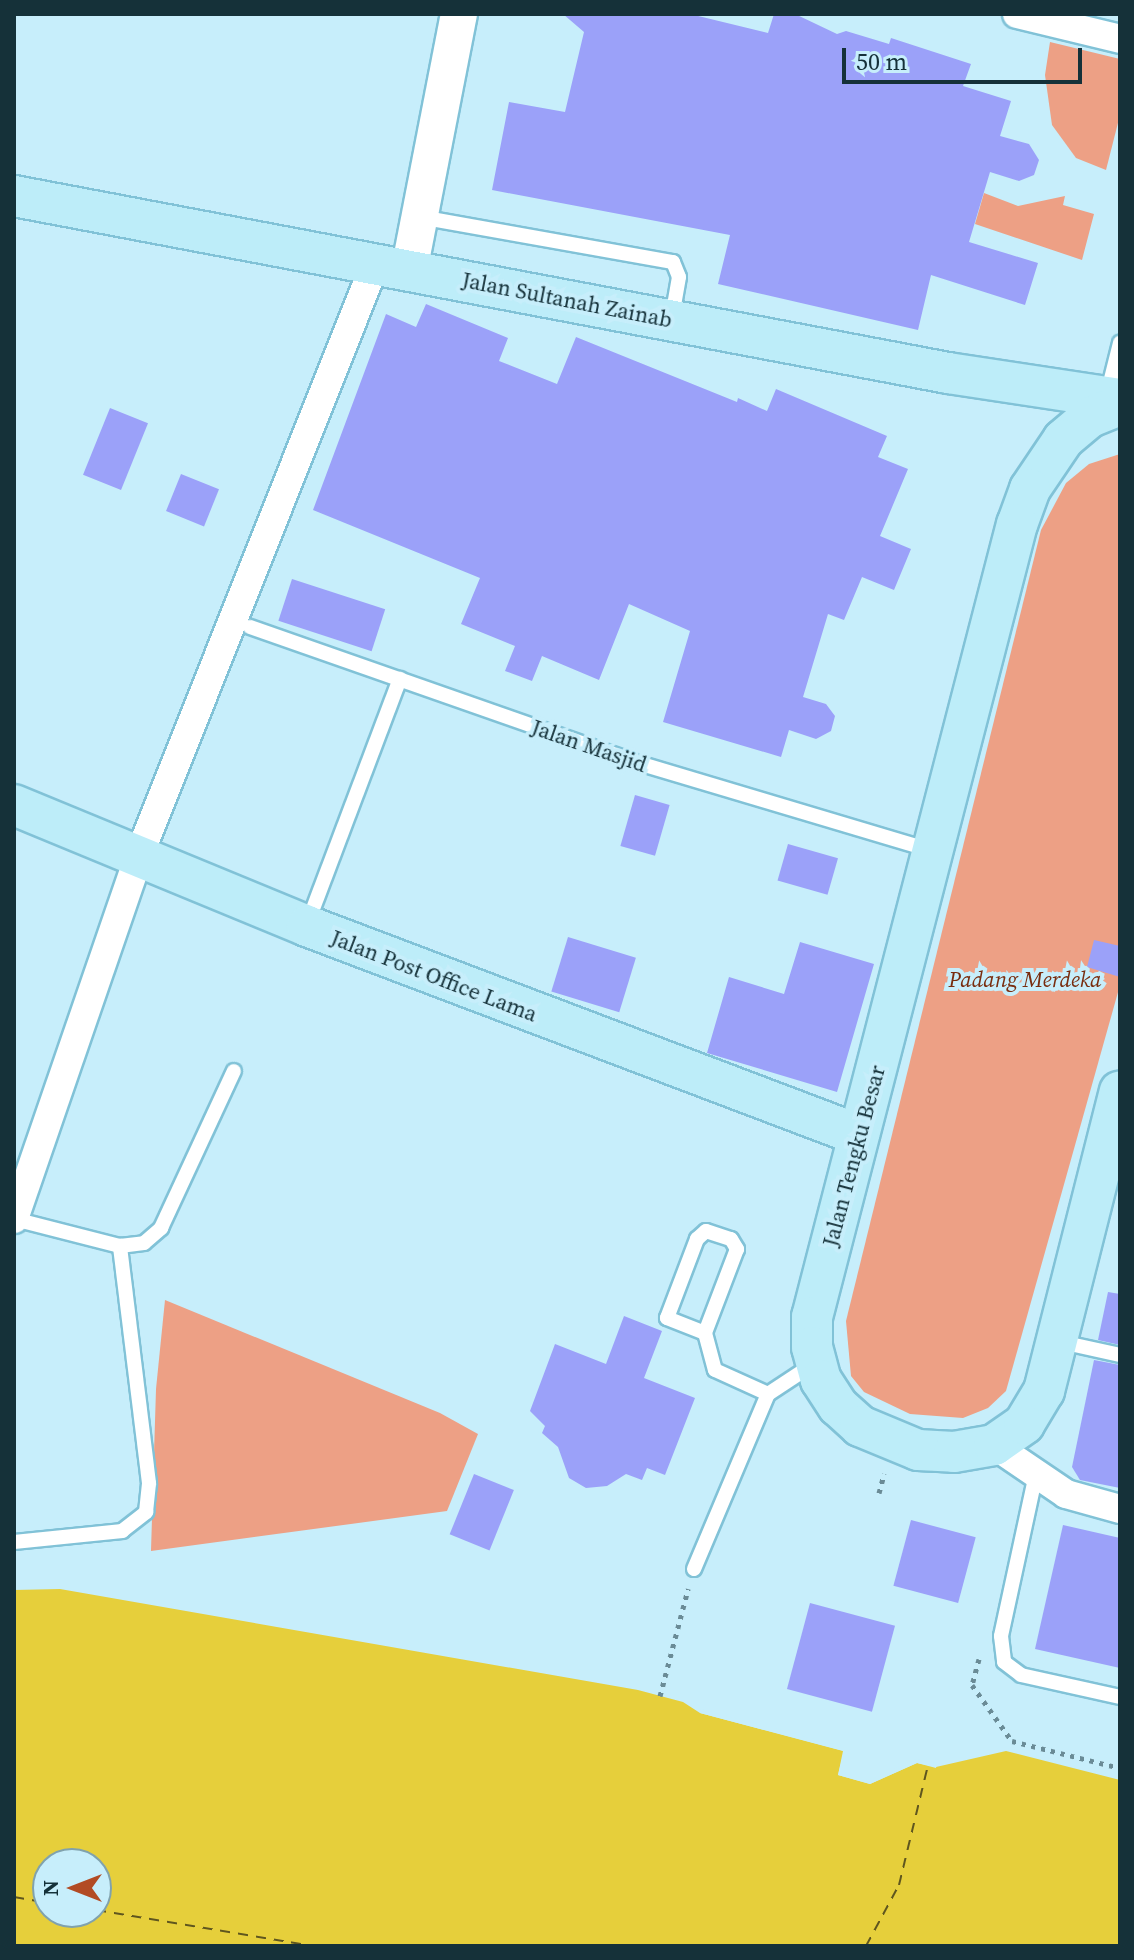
<!DOCTYPE html>
<html>
<head>
<meta charset="utf-8">
<style>
	body { margin:0 }
	#map { position:relative; width:1134px; height:1960px; overflow:hidden; background:#c7eefb; font-family:"Source Serif 4",serif }
	div>[style] { position:absolute }
	[style*='--x'] { left:calc(var(--x)*1px); top:calc(var(--y)*1px); width:calc(var(--w)*1px); rotate:calc(var(--a)*1deg) }
	.green>* { inset:0; background:#eda085 }
	.water>* { inset:0; background:#e6cf3b }
	.pier>* { inset:0; background:#c7eefb }
	.ferry>* { height:2px; margin-top:-1px; transform-origin:0; background:repeating-linear-gradient(90deg,#5f561e 0 10px,transparent 0 18px) }
	.building>* { inset:0; background:#9ba1f9; transform-origin:0 0 }
	.path>* { height:5px; margin-top:-2.5px; transform-origin:0; background:repeating-linear-gradient(90deg,#6a8b96 0 4px,transparent 0 10px) }
	.roads { filter:drop-shadow(2px 0 #81c2d7) drop-shadow(-2px 0 #81c2d7) drop-shadow(0 2px #81c2d7) drop-shadow(0 -2px #81c2d7) }
	.service>* { height:14px; margin:-7px; padding:0 7px; transform-origin:7px; border-radius:7px; background:#fff }
	.minor>* { height:28px; margin:-14px; padding:0 14px; transform-origin:14px; border-radius:14px; background:#fff }
	.tertiary>* { height:36px; margin:-18px; padding:0 18px; transform-origin:18px; border-radius:18px; background:#fff }
	.secondary>* { height:40px; margin:-20px; padding:0 20px; transform-origin:20px; border-radius:20px; background:#bdedf9 }
	span { translate:-50% -50%; white-space:nowrap; text-align:center; line-height:1.15; -webkit-text-stroke:8px #c7eefb; paint-order:stroke }
	.street-label { font-size:22px; color:#153139 }
	.park-label { font-size:22px; color:#792d0f; font-style:italic }
	.frame { position:absolute; inset:0; border:16px solid #153139; pointer-events:none }
	.north { position:absolute; left:32px; top:1848px; width:80px; height:80px; box-sizing:border-box; background:#c7eefb; border:2px solid #80a2ad; border-radius:50%; rotate:270deg; font-size:22px; font-weight:700; line-height:32px; text-align:center; color:#153139 }
	.north::after { content:''; display:block; margin:auto; width:28px; height:36px; background:#b24b24; clip-path:polygon(50% 0,100% 100%,50% 72%,0 100%) }
	.scale { position:absolute; left:842px; top:48px; width:240px; height:36px; box-sizing:border-box; border:4px solid #153139; border-top:0; padding-left:10px; font-size:24px; line-height:28px; white-space:nowrap; color:#153139; -webkit-text-stroke:6px #c7eefb; paint-order:stroke }
</style>
</head>
<body>
<div id="map">
	<div class="green">
		<div style="clip-path:polygon(1050px 42px,1120px 59px,1120px 115px,1106px 170px,1076px 158px,1052px 125px,1045px 75px)"></div>
		<div style="clip-path:polygon(984px 193px,1018px 206px,1065px 196px,1063px 205px,1094px 214px,1082px 260px,975px 224px)"></div>
		<div style="clip-path:polygon(1120px 454px,1120px 985px,1006px 1391px,988px 1408px,963px 1418px,910px 1414px,864px 1392px,851px 1376px,846px 1321px,1041px 530px,1066px 483px,1089px 464px)"></div>
		<div style="clip-path:polygon(165px 1300px,440px 1413px,478px 1434px,447px 1511px,151px 1551px,156px 1389px)"></div>
	</div>
	<div class="water">
		<div style="clip-path:polygon(evenodd,60px 1589px,638px 1690px,683px 1702px,700px 1713px,844px 1751px,838px 1775px,870px 1784px,917px 1763px,936px 1767px,1006px 1751px,1120px 1780px,1120px 1946px,14px 1946px,14px 1590px,60px 1589px,48px 1864px,96px 1864px,96px 1912px,48px 1912px,48px 1864px)"></div>
	</div>
	<div class="pier">
		<div style="clip-path:polygon(701px 1709px,845px 1747px,842px 1773px,870px 1780px,916px 1759px,937px 1763px,936px 1768px,917px 1763px,870px 1784px,838px 1775px,843px 1751px,700px 1713px)"></div>
	</div>
	<div class="ferry">
		<div style="--x:14;--y:1897;--w:35;--a:10"></div>
		<div style="--x:96;--y:1910;--w:220;--a:9.4"></div>
		<div style="--x:866;--y:1946;--w:69;--a:-61.6"></div>
		<div style="--x:899;--y:1885;--w:123;--a:-76.4"></div>
	</div>
	<div class="building">
		<div style="clip-path:polygon(563px 14px,690px 14px,768px 33px,774px 14px,795px 14px,837px 34px,846px 31px,889px 44px,891px 38px,971px 64px,963px 86px,1011px 101px,1000px 136px,1029px 144px,1039px 160px,1034px 175px,1019px 181px,990px 172px,969px 242px,1038px 263px,1025px 305px,931px 275px,918px 330px,718px 284px,730px 235px,492px 190px,509px 102px,565px 112px,584px 32px)"></div>
		<div style="clip-path:polygon(426px 304px,508px 338px,499px 361px,557px 384px,576px 337px,737px 402px,738px 398px,767px 411px,776px 389px,887px 436px,878px 457px,908px 469px,880px 536px,911px 549px,894px 590px,862px 577px,844px 620px,828px 614px,803px 697px,826px 704px,835px 716px,831px 731px,816px 739px,789px 730px,781px 757px,663px 722px,690px 631px,629px 604px,599px 680px,542px 656px,532px 681px,505px 671px,515px 646px,461px 624px,480px 578px,313px 510px,386px 314px,416px 327px)"></div>
		<div style="left:110px;top:408px;width:41px;height:72px;rotate:22deg"></div>
		<div style="left:181px;top:474px;width:41px;height:40px;rotate:22deg"></div>
		<div style="left:292px;top:579px;width:98px;height:44px;rotate:18deg"></div>
		<div style="left:635px;top:795px;width:36px;height:53px;rotate:16deg"></div>
		<div style="left:788px;top:844px;width:52px;height:38px;rotate:16deg"></div>
		<div style="left:568px;top:937px;width:71px;height:57px;rotate:17deg"></div>
		<div style="clip-path:polygon(1094px 940px,1120px 946px,1120px 977px,1087px 967px)"></div>
		<div style="clip-path:polygon(800px 942px,874px 964px,837px 1092px,707px 1053px,729px 977px,784px 994px)"></div>
		<div style="clip-path:polygon(1108px 1292px,1120px 1294px,1120px 1345px,1098px 1340px)"></div>
		<div style="clip-path:polygon(624px 1316px,662px 1331px,644px 1378px,695px 1398px,665px 1475px,647px 1468px,642px 1480px,626px 1474px,607px 1486px,586px 1488px,569px 1478px,558px 1447px,542px 1433px,545px 1426px,530px 1411px,555px 1344px,606px 1364px)"></div>
		<div style="clip-path:polygon(1094px 1360px,1120px 1365px,1120px 1488px,1080px 1480px,1072px 1467px)"></div>
		<div style="left:474px;top:1474px;width:43px;height:65px;rotate:22deg"></div>
		<div style="left:911px;top:1520px;width:67px;height:68px;rotate:15deg"></div>
		<div style="clip-path:polygon(1063px 1525px,1120px 1538px,1120px 1668px,1035px 1649px)"></div>
		<div style="left:810px;top:1603px;width:88px;height:89px;rotate:15deg"></div>
	</div>
	<div class="path">
		<div style="--x:879;--y:1493;--w:20;--a:-75"></div>
		<div style="--x:979;--y:1659;--w:27;--a:105"></div>
		<div style="--x:972;--y:1685;--w:69;--a:54.5"></div>
		<div style="--x:1012;--y:1741;--w:111;--a:14"></div>
		<div style="--x:660;--y:1696;--w:111;--a:-75.3"></div>
	</div>
	<div class="roads">
		<div class="service">
			<div style="--x:420;--y:217;--w:257;--a:10.1"></div>
			<div style="--x:673;--y:262;--w:16;--a:68"></div>
			<div style="--x:679;--y:277;--w:41;--a:99.9"></div>
			<div style="--x:1107;--y:395;--w:54;--a:-76"></div>
			<div style="--x:250;--y:627;--w:418;--a:19.3"></div>
			<div style="--x:645;--y:765;--w:297;--a:16.6"></div>
			<div style="--x:308;--y:922;--w:260;--a:-69.3"></div>
			<div style="--x:18;--y:1220;--w:105;--a:14.3"></div>
			<div style="--x:120;--y:1246;--w:24;--a:-7"></div>
			<div style="--x:144;--y:1243;--w:23;--a:-41"></div>
			<div style="--x:161;--y:1228;--w:173;--a:-65.1"></div>
			<div style="--x:705;--y:1333;--w:41;--a:-158.5"></div>
			<div style="--x:667;--y:1318;--w:85;--a:-69.2"></div>
			<div style="--x:697;--y:1239;--w:12;--a:-42"></div>
			<div style="--x:706;--y:1231;--w:26;--a:18"></div>
			<div style="--x:731;--y:1239;--w:12;--a:59"></div>
			<div style="--x:737;--y:1249;--w:90;--a:110.9"></div>
			<div style="--x:705;--y:1333;--w:38;--a:75"></div>
			<div style="--x:715;--y:1370;--w:58;--a:24.4"></div>
			<div style="--x:1061;--y:1342;--w:60;--a:12.4"></div>
			<div style="--x:1036;--y:1474;--w:166;--a:102.2"></div>
			<div style="--x:1001;--y:1636;--w:26;--a:83"></div>
			<div style="--x:1004;--y:1662;--w:21;--a:37"></div>
			<div style="--x:1021;--y:1675;--w:101;--a:12.5"></div>
			<div style="--x:14;--y:1542;--w:109;--a:-5.8"></div>
			<div style="--x:122;--y:1531;--w:31;--a:-38"></div>
			<div style="--x:146;--y:1512;--w:29;--a:-84"></div>
			<div style="--x:149;--y:1483;--w:239;--a:-97"></div>
			<div style="--x:694;--y:1569;--w:190;--a:-67.1"></div>
			<div style="--x:768;--y:1394;--w:56;--a:-33.4"></div>
		</div>
		<div class="minor">
			<div style="--x:1017;--y:14;--w:106;--a:13.6"></div>
			<div style="--x:14;--y:1219;--w:382;--a:-71"></div>
			<div style="--x:138;--y:858;--w:640;--a:-68.25"></div>
			<div style="--x:994;--y:1445;--w:87;--a:34.2"></div>
			<div style="--x:1066;--y:1494;--w:56;--a:15.5"></div>
		</div>
		<div class="tertiary">
			<div style="--x:409;--y:271;--w:262;--a:-79"></div>
		</div>
		<div class="secondary">
			<div style="--x:14;--y:196;--w:951;--a:10.73"></div>
			<div style="--x:948;--y:373;--w:174;--a:8.6"></div>
			<div style="--x:1120;--y:405;--w:32;--a:158"></div>
			<div style="--x:1090;--y:417;--w:35;--a:140"></div>
			<div style="--x:1063;--y:440;--w:59;--a:124"></div>
			<div style="--x:1030;--y:489;--w:37;--a:110"></div>
			<div style="--x:1017;--y:524;--w:819;--a:104.49"></div>
			<div style="--x:812;--y:1317;--w:30;--a:90"></div>
			<div style="--x:812;--y:1347;--w:34;--a:75"></div>
			<div style="--x:821;--y:1380;--w:31;--a:57"></div>
			<div style="--x:838;--y:1406;--w:30;--a:42"></div>
			<div style="--x:860;--y:1426;--w:63;--a:22.5"></div>
			<div style="--x:918;--y:1450;--w:36;--a:3"></div>
			<div style="--x:954;--y:1452;--w:41;--a:-9.9"></div>
			<div style="--x:994;--y:1445;--w:37;--a:-35"></div>
			<div style="--x:1024;--y:1424;--w:39;--a:-59"></div>
			<div style="--x:1044;--y:1391;--w:309;--a:-75.8"></div>
			<div style="--x:14;--y:805;--w:317;--a:22.4"></div>
			<div style="--x:307;--y:926;--w:590;--a:20.74"></div>
		</div>
	</div>
	<div class="street-label">
		<span style="left:567px;top:300px;rotate:11deg">Jalan Sultanah Zainab</span>
		<span style="left:589px;top:746px;rotate:19deg">Jalan Masjid</span>
		<span style="left:434px;top:976px;rotate:21deg">Jalan Post Office Lama</span>
		<span style="left:854px;top:1156px;rotate:-75deg">Jalan Tengku Besar</span>
	</div>
	<div class="park-label">
		<span style="left:1025px;top:980px">Padang Merdeka</span>
	</div>
	<div class="frame"></div>
	<div class="north">N</div>
	<div class="scale">50 m</div>
</div>
</body>
</html>
